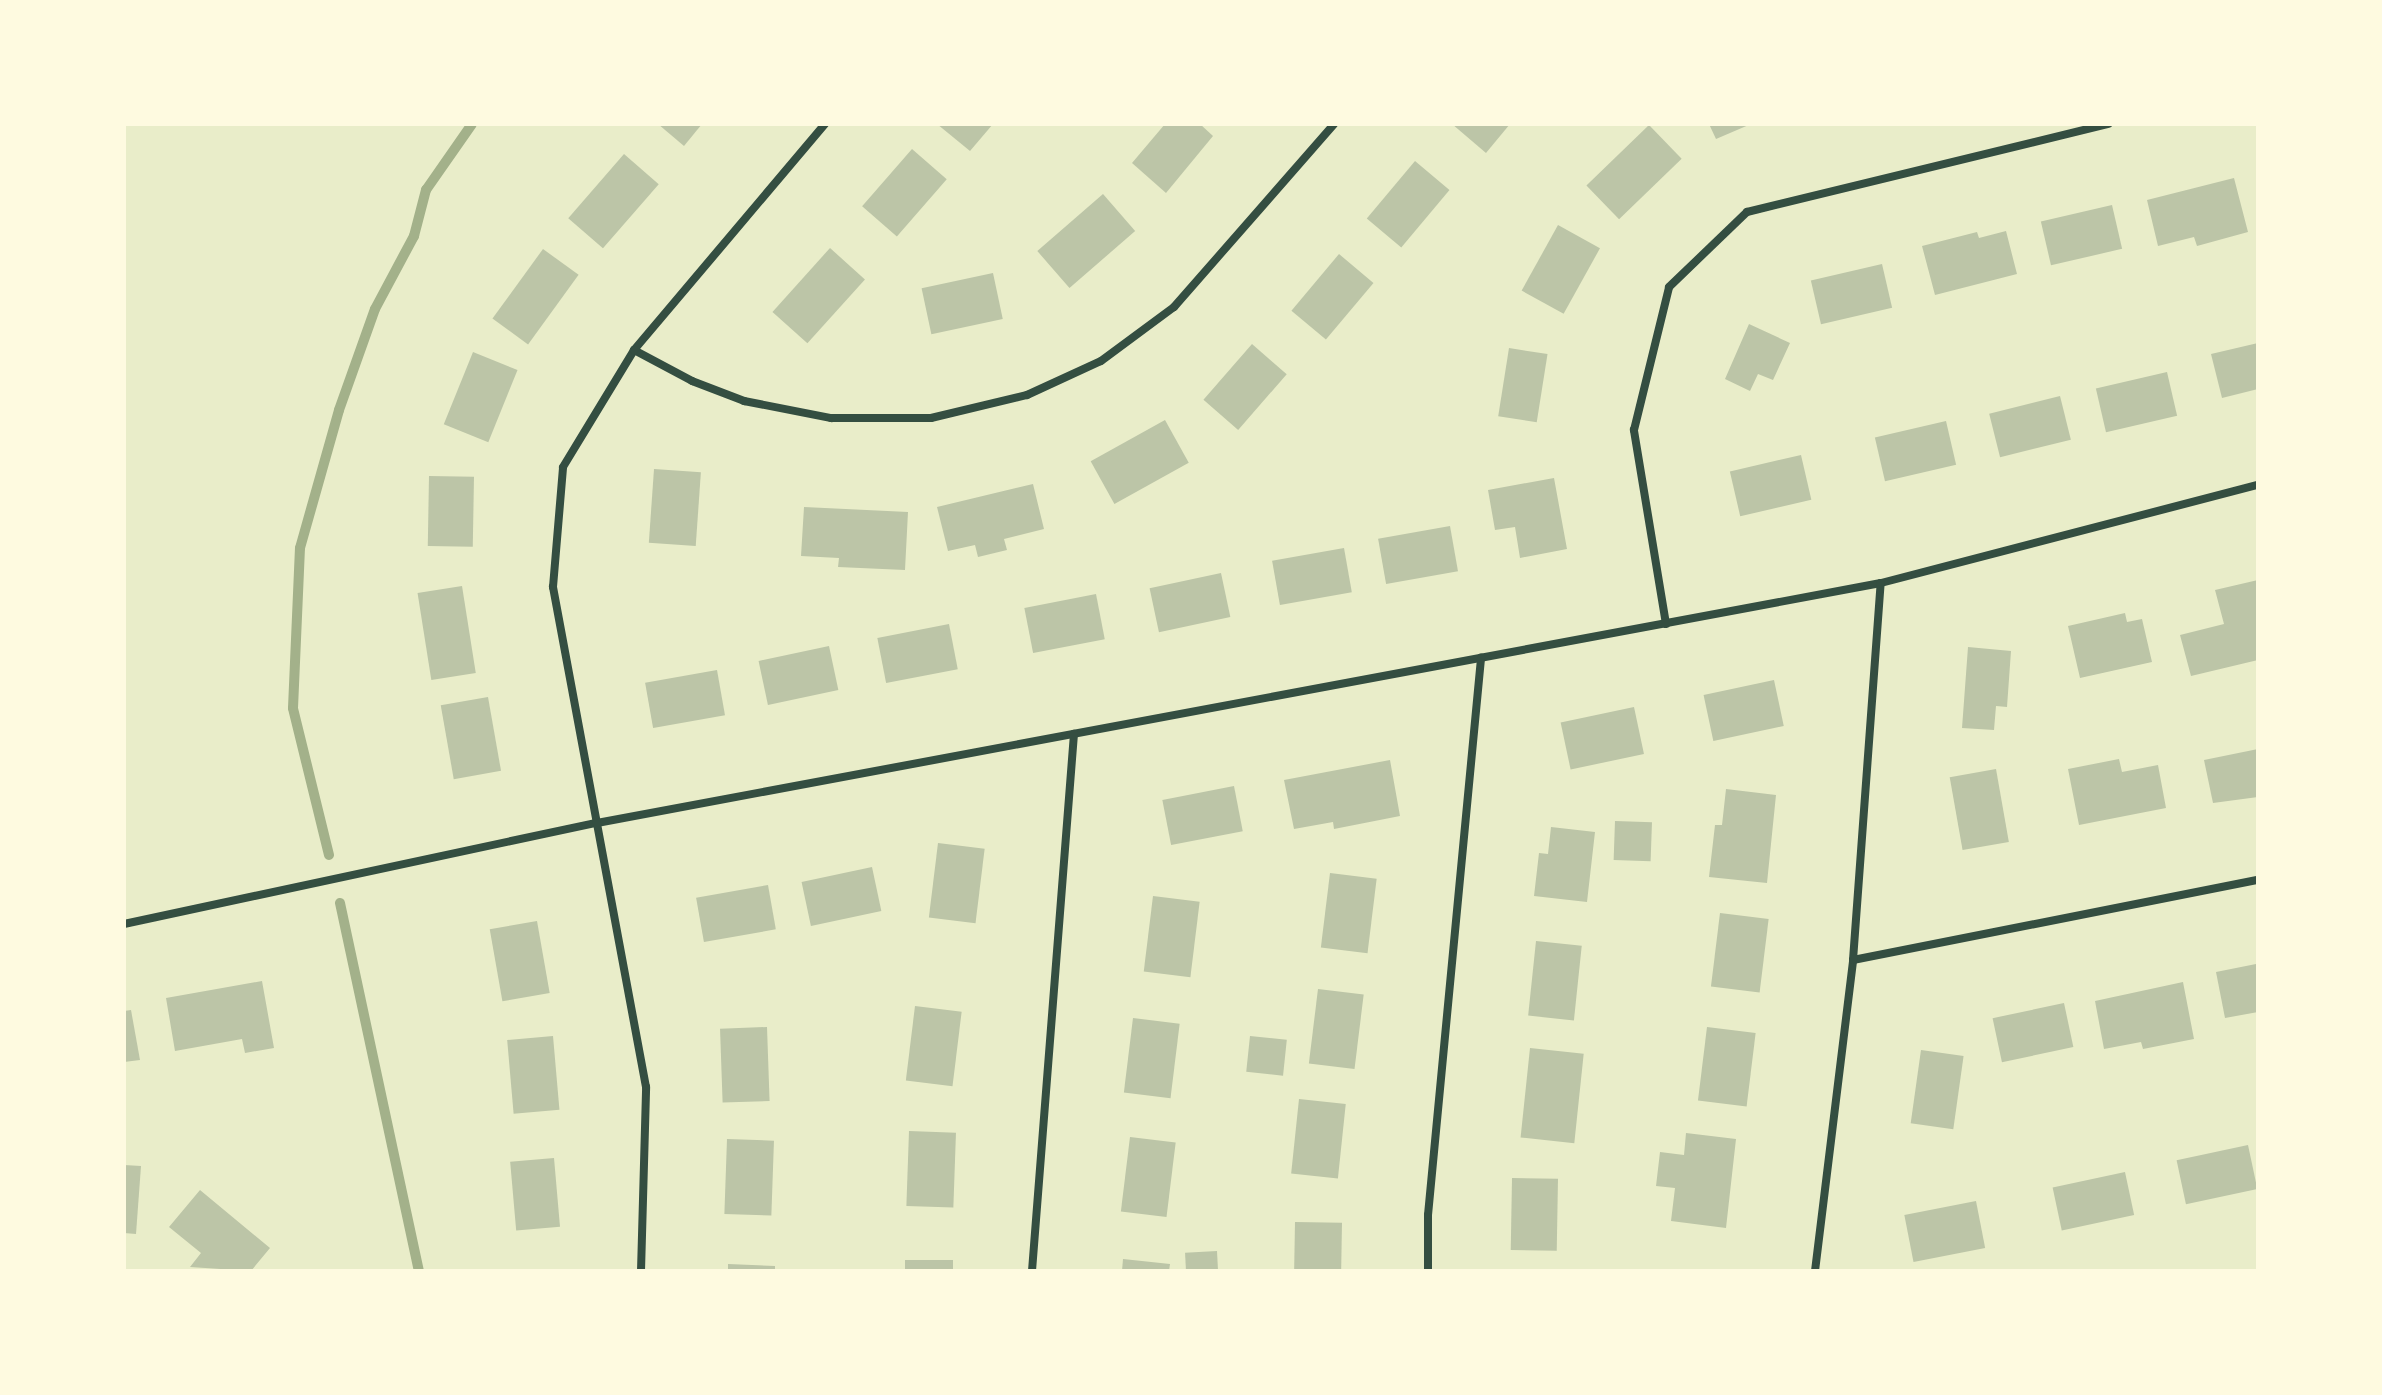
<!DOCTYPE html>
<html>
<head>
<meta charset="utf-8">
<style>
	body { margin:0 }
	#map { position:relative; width:2382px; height:1395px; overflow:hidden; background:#e9edc9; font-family:"DejaVu Sans",sans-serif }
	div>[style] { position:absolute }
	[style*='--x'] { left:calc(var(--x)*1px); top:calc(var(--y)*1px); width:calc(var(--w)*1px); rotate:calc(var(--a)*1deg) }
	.stream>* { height:10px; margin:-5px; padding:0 5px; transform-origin:5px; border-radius:5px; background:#a3b18a }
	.building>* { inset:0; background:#bcc5a7; transform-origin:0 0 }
	.minor>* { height:8px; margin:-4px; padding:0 4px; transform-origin:4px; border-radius:4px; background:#344e41 }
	span { translate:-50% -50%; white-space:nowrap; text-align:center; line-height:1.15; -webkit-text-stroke:6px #fefae0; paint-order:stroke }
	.frame { position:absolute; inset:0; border:126px solid #fefae0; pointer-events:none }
</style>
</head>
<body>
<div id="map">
	<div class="stream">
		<div style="--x:329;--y:855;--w:151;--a:-103.8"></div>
		<div style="--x:293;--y:708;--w:160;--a:-87.5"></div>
		<div style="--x:300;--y:548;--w:143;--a:-74.2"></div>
		<div style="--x:339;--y:410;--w:107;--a:-70.4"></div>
		<div style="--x:375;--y:309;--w:83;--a:-61.9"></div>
		<div style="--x:414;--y:236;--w:48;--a:-75.4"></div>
		<div style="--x:426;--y:190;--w:80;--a:-55.1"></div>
		<div style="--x:340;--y:903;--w:376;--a:77.9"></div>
	</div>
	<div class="building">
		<div style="clip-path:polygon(658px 124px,702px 124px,684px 146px)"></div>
		<div style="clip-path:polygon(937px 124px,993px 124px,970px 151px)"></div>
		<div style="clip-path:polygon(1165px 124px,1200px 124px,1213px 136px,1166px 193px,1132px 163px)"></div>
		<div style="clip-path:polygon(1452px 124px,1510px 124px,1486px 153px)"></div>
		<div style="clip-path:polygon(1709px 124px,1751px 124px,1716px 139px)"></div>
		<div style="left:1649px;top:125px;width:47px;height:87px;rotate:46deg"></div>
		<div style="left:912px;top:149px;width:46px;height:76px;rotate:41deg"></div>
		<div style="left:624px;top:154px;width:46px;height:85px;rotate:41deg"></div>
		<div style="left:1415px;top:161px;width:45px;height:75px;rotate:40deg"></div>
		<div style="clip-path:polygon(2234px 178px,2248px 232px,2197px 246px,2194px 237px,2158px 246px,2147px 200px)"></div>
		<div style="left:1103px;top:194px;width:49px;height:87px;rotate:49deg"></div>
		<div style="left:2112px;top:205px;width:45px;height:73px;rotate:77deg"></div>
		<div style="left:1558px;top:225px;width:48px;height:75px;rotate:29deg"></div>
		<div style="clip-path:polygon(2006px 231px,2017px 274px,1935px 295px,1922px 246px,1977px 232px,1979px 238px)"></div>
		<div style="left:830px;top:248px;width:47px;height:86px;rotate:42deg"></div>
		<div style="left:543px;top:249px;width:44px;height:86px;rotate:36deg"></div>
		<div style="left:1339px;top:254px;width:45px;height:74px;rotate:40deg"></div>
		<div style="left:1882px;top:264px;width:45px;height:73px;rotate:77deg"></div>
		<div style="left:993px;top:273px;width:47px;height:73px;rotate:78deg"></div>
		<div style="clip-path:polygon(1749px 324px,1790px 343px,1773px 380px,1758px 374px,1750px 391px,1725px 379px)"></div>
		<div style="clip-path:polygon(2258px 343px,2258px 389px,2222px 398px,2211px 354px)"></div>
		<div style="left:1252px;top:344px;width:46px;height:74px;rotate:41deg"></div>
		<div style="left:1509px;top:348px;width:39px;height:69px;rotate:9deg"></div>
		<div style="left:473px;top:352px;width:48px;height:78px;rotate:22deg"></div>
		<div style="left:2167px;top:372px;width:45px;height:73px;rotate:77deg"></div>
		<div style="left:2060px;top:396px;width:45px;height:73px;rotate:76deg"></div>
		<div style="left:1165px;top:420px;width:49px;height:85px;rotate:61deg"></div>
		<div style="left:1946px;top:421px;width:45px;height:73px;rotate:77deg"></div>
		<div style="left:1801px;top:455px;width:46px;height:73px;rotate:77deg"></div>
		<div style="left:654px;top:469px;width:47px;height:74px;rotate:4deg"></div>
		<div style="left:429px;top:476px;width:45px;height:70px;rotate:1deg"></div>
		<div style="clip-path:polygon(1554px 478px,1567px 549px,1520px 558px,1515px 527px,1495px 530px,1488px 490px)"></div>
		<div style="clip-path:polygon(1033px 484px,1044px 529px,1004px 539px,1007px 550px,978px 557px,975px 545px,948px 551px,937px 507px)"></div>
		<div style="clip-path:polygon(804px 507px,908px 512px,905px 570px,838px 567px,839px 558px,801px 556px)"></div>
		<div style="left:1450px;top:526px;width:46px;height:73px;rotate:80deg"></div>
		<div style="left:1344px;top:548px;width:45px;height:73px;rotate:80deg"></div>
		<div style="left:1221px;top:573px;width:45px;height:73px;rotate:78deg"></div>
		<div style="clip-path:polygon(2258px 580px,2258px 660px,2191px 676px,2180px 635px,2224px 624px,2215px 590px)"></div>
		<div style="left:462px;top:586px;width:88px;height:45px;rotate:81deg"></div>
		<div style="left:1096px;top:594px;width:46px;height:73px;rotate:79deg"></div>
		<div style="clip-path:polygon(2125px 613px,2127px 622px,2142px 619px,2152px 662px,2080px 678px,2068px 626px)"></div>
		<div style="left:949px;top:624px;width:46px;height:73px;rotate:79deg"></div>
		<div style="left:829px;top:646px;width:45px;height:72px;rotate:78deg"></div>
		<div style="clip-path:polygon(1968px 647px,2011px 651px,2007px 707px,1996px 706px,1994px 730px,1962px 728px)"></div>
		<div style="left:717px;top:670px;width:46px;height:73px;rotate:80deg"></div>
		<div style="left:1774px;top:680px;width:47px;height:72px;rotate:78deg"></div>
		<div style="left:488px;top:697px;width:75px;height:48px;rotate:80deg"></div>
		<div style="left:1634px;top:707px;width:48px;height:75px;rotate:78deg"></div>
		<div style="clip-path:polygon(2258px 749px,2258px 797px,2213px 803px,2204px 760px)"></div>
		<div style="clip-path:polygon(2119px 759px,2122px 772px,2158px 765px,2166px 808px,2079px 825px,2068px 769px)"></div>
		<div style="clip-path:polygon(1390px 760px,1400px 816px,1334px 829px,1333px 822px,1294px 829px,1284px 780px)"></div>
		<div style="left:1996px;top:769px;width:74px;height:47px;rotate:80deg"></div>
		<div style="left:1234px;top:786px;width:46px;height:73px;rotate:79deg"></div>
		<div style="clip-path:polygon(1726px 789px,1776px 795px,1767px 883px,1709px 877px,1715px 825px,1722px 825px)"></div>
		<div style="left:1615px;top:821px;width:37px;height:39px;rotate:2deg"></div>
		<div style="clip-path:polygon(1551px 827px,1595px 832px,1587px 902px,1534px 896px,1539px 853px,1548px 854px)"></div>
		<div style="left:938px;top:843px;width:47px;height:75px;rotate:7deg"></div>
		<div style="left:872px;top:867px;width:45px;height:72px;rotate:78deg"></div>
		<div style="left:1330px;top:873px;width:47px;height:75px;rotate:7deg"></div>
		<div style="left:768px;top:885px;width:45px;height:73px;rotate:80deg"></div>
		<div style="left:1153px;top:896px;width:47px;height:76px;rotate:7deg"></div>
		<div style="left:1720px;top:913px;width:49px;height:74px;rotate:7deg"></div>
		<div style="left:537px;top:921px;width:73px;height:48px;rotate:80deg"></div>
		<div style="left:1536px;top:941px;width:46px;height:75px;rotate:6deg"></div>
		<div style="clip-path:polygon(2256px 964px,2258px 1012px,2225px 1018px,2216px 972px)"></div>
		<div style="clip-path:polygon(262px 981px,274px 1048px,245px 1053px,242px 1039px,175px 1051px,166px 998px)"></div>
		<div style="clip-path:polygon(2183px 982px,2194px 1039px,2143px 1049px,2141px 1042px,2104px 1049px,2095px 1001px)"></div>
		<div style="left:1318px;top:989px;width:46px;height:75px;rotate:7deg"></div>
		<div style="left:2064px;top:1003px;width:45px;height:73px;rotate:78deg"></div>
		<div style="left:915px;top:1006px;width:47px;height:75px;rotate:7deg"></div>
		<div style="clip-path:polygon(131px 1010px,140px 1060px,124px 1062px,124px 1011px)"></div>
		<div style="left:1133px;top:1018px;width:47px;height:75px;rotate:7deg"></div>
		<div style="left:767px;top:1027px;width:74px;height:47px;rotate:88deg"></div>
		<div style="left:1707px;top:1027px;width:49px;height:74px;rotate:7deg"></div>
		<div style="left:553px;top:1036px;width:74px;height:46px;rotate:85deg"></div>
		<div style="left:1250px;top:1036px;width:37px;height:36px;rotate:6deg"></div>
		<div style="left:1530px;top:1048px;width:54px;height:90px;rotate:6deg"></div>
		<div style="left:1921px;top:1050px;width:43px;height:74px;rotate:8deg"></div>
		<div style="left:1299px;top:1099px;width:47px;height:75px;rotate:6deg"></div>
		<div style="left:909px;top:1131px;width:47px;height:75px;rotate:2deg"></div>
		<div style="clip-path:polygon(1686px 1133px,1736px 1139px,1726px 1228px,1671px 1221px,1675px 1188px,1656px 1186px,1660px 1152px,1684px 1155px)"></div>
		<div style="left:1130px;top:1137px;width:46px;height:75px;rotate:7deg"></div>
		<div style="left:727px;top:1139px;width:47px;height:75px;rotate:2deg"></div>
		<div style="left:2248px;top:1145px;width:45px;height:73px;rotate:78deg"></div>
		<div style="left:554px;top:1158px;width:69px;height:44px;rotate:85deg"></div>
		<div style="clip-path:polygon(124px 1165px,141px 1166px,136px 1234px,124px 1233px)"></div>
		<div style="left:2125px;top:1172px;width:44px;height:74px;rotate:78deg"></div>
		<div style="left:1512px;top:1178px;width:46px;height:72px;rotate:1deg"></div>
		<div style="clip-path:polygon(200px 1190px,270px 1248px,251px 1271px,190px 1267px,201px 1253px,169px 1227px)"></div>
		<div style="left:1976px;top:1201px;width:48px;height:73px;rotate:79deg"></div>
		<div style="left:1295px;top:1222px;width:47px;height:49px;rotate:1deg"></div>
		<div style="left:1217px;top:1251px;width:20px;height:32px;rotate:87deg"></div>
		<div style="clip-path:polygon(1123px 1259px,1170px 1264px,1169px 1271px,1122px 1271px)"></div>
		<div style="left:905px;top:1260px;width:48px;height:11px"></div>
		<div style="clip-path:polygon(728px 1264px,775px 1266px,775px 1271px,728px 1271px)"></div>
	</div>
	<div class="minor">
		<div style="--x:634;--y:350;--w:66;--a:28.1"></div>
		<div style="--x:692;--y:381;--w:56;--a:21"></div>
		<div style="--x:744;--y:401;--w:89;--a:11.1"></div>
		<div style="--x:831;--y:418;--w:100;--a:0"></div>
		<div style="--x:931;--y:418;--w:99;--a:-13.5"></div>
		<div style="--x:1027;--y:395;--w:81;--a:-24.7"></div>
		<div style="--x:1101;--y:361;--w:91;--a:-36.5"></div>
		<div style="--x:1174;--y:307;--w:243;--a:-48.8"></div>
		<div style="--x:1666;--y:624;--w:197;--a:-99.4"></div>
		<div style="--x:1634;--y:430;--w:147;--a:-76.2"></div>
		<div style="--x:1669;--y:287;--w:108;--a:-43.9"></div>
		<div style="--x:1747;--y:212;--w:372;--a:-13.7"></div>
		<div style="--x:124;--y:924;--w:484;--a:-12.1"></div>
		<div style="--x:597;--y:823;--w:1306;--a:-10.59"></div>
		<div style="--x:1881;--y:583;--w:390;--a:-14.6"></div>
		<div style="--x:1853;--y:960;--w:413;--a:-11.2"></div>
		<div style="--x:641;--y:1271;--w:184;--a:-88.4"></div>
		<div style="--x:646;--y:1087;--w:509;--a:-100.54"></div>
		<div style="--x:553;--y:587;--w:120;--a:-85.2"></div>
		<div style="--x:563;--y:467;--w:137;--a:-58.7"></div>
		<div style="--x:634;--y:350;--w:296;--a:-49.8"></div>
		<div style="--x:1032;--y:1271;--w:539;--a:-85.53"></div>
		<div style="--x:1428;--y:1271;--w:56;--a:-90"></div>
		<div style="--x:1428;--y:1215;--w:560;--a:-84.56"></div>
		<div style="--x:1815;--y:1271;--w:313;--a:-83"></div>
		<div style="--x:1853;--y:960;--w:378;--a:-85.8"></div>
	</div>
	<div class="frame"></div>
</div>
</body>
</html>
